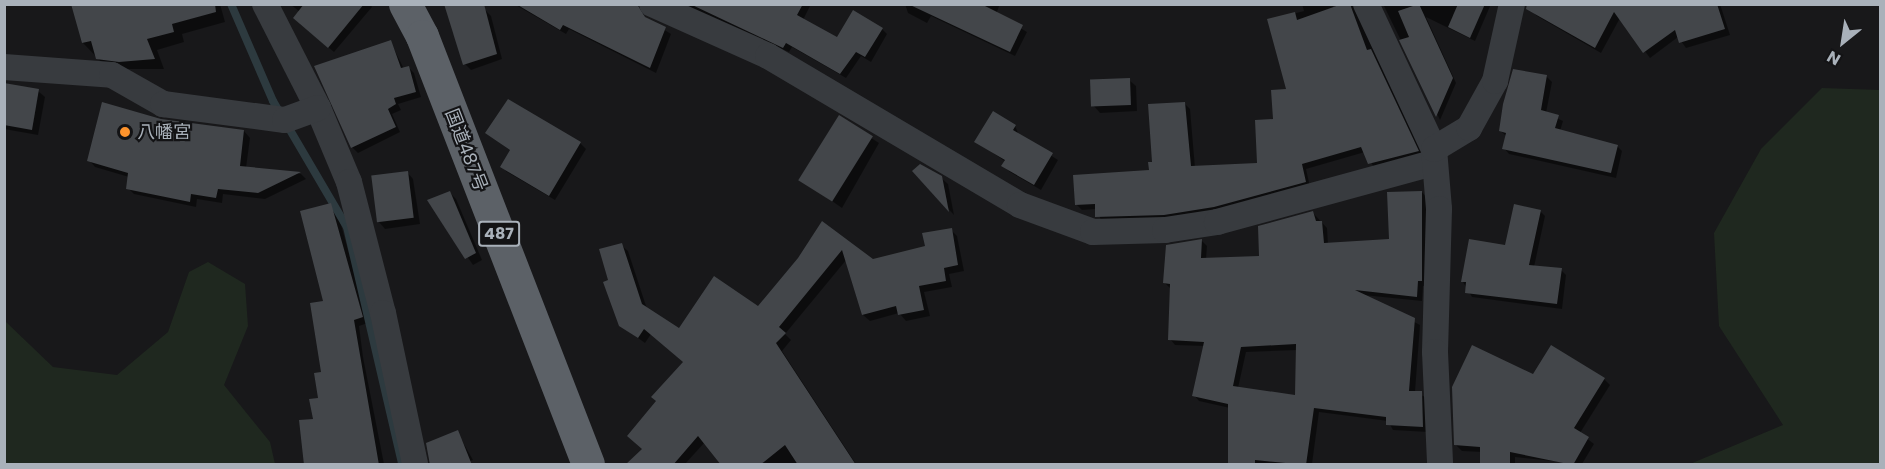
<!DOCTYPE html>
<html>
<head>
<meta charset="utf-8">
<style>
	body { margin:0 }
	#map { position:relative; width:1885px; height:469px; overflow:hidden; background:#18181a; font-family:Poppins,"Noto Sans JP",sans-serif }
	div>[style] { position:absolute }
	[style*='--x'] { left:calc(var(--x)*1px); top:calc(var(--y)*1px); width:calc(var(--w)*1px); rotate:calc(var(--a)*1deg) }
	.green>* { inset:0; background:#1f281f }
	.shadow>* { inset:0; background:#0007 }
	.stream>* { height:8px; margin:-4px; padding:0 4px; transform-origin:4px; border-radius:4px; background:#2d3a3f }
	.building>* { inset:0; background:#43464a; transform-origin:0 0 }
	.minor>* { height:26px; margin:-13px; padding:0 13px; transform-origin:13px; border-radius:13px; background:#383b3f }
	.trunk>* { height:33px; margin:-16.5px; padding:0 16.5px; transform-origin:16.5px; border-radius:16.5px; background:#5c6167 }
	.dots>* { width:16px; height:16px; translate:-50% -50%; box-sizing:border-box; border:3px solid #131315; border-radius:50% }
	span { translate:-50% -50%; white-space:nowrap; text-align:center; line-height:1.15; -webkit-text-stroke:4.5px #131315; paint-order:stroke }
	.shield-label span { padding:2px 4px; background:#131315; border:2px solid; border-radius:4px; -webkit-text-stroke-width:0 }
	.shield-label { font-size:16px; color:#a9b1ba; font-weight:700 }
	.poi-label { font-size:18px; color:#a9b1ba }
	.left { translate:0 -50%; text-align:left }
	.street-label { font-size:18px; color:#a9b1ba }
	.frame { position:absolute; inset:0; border:6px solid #a9b1ba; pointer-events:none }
	.north { position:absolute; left:1813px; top:12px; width:60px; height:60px; -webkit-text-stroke:4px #131315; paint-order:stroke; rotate:210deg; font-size:16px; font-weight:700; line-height:24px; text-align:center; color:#a9b1ba }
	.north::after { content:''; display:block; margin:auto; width:21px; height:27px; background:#a9b1ba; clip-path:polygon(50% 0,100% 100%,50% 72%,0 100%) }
</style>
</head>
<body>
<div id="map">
	<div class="green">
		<div style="clip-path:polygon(1822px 88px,1880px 90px,1880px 464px,1690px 464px,1783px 425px,1719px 326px,1714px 233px,1761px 149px)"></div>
		<div style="clip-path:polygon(208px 262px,245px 284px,248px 326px,224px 385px,270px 442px,275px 464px,5px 464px,5px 321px,53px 367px,117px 375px,168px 332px,189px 272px)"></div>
	</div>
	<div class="shadow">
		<div style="clip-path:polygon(73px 4px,220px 4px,225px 22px,182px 34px,184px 42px,157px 50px,164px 69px,108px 69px,83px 43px)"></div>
		<div style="clip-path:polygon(290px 4px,370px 4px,372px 7px,334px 52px,300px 24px,300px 12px)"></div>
		<div style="clip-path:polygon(514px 4px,644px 4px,644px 17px,671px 34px,656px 73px,569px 29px,566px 34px)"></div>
		<div style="clip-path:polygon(682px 4px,811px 4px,803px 20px,838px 39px,882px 29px,887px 34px,871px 62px,861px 56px,846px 78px,792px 47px,789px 52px)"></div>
		<div style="clip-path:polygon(905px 4px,1000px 4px,996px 14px,1027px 32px,1015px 56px,931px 16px,927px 23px,908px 13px)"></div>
		<div style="clip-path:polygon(1302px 4px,1332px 4px,1334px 9px,1353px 4px,1356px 8px,1423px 157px,1375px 169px,1365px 152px,1306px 169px,1310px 187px,1170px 220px,1102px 222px,1096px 209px,1082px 210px,1076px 204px,1150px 172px,1185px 104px,1190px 109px,1195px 168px,1259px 164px,1288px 91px,1269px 20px,1304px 11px)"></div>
		<div style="clip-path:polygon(1383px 4px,1491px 4px,1475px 41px,1426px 17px,1456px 83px,1440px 120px)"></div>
		<div style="clip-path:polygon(1534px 4px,1720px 4px,1730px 35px,1686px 48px,1678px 37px,1650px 58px,1620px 18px,1601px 53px,1537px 16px,1531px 10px)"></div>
		<div style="clip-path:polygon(485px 10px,491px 16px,502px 59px,471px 70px,465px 64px)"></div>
		<div style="clip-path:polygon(390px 41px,404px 69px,409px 68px,414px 73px,421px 97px,398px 104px,401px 110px,392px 114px,400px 132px,358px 153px,352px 147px)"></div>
		<div style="clip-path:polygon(1546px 76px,1552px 82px,1546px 113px,1563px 121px,1560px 131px,1617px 146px,1622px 151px,1616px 178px,1509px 154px,1504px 148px,1506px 136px,1501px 131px)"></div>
		<div style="clip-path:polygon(1129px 80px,1136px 86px,1137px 111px,1100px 113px,1094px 106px)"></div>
		<div style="clip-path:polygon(4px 84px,38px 91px,45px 97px,38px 135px,4px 129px)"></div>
		<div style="clip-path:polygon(839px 117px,879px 143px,842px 208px,806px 183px,829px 144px,825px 140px)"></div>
		<div style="clip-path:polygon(161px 120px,244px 131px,250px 138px,246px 168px,301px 174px,306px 179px,265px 199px,223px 194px,222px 203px,197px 199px,196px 207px,134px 194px,128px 188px,129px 177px,95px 167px,89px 160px)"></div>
		<div style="clip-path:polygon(1015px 126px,1019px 135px,1058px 160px,1041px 190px,1010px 172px,1003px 166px,1006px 162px,976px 141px)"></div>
		<div style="clip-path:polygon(487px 133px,580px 143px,586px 149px,555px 200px,507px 172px,502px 167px,511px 151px)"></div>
		<div style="clip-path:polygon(407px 172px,413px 179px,420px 224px,385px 229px,379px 222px)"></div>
		<div style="clip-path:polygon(914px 172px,941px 178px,948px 184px,954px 215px)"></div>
		<div style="clip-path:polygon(449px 192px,456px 199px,482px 260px,473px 265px,429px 201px)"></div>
		<div style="clip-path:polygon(evenodd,1422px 192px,1427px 198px,1427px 286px,1423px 286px,1422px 301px,1363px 295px,1420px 325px,1415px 392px,1427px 398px,1428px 432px,1393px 430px,1388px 421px,1319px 412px,1312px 464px,1229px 464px,1230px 408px,1199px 401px,1194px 395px,1204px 346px,1175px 345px,1170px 339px,1170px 288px,1165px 283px,1202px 241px,1207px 246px,1206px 259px,1261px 257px,1313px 213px,1327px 228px,1328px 244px,1391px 240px,1422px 192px,1298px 350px,1296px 397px,1238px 388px,1246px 352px,1298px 350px)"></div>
		<div style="clip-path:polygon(331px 205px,337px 210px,368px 323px,359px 326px,363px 357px,384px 464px,307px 464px,323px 373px)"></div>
		<div style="clip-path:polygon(1540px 211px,1545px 216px,1534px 267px,1561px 270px,1566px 275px,1562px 309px,1472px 297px,1463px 282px,1506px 247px)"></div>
		<div style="clip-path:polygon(822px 224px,872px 261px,926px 248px,951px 230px,957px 236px,964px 271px,949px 274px,952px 287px,924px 292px,930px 316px,906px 321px,899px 313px,870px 321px,863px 315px,847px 259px,785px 334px,791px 340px,782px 351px,856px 464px,723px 464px,705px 442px,685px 464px,627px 464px,643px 449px,658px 402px,685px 363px,651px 334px,645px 343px,620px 325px,609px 281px,621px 245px,628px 251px,647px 309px,679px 330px,759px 308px,800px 259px)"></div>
		<div style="clip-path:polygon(1533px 376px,1604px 379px,1610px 385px,1580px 433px,1594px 444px,1582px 464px,1515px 457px,1515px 464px,1482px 464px,1482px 452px,1462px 451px,1456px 445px)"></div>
		<div style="clip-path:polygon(457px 432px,473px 460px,461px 464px)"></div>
	</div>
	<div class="stream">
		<div style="--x:231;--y:4;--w:106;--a:66.6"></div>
		<div style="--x:273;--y:101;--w:146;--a:59.6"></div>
		<div style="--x:347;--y:227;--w:243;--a:76.9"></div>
	</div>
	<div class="building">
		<div style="clip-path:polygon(71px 4px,215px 4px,216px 12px,172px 24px,174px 32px,147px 39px,155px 59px,119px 62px,96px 59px,91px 41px,82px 43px)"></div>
		<div style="clip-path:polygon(304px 4px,364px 4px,328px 48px,293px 18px)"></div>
		<div style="clip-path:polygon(444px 4px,484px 4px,497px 54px,463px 65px)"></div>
		<div style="clip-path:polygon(516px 4px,637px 4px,645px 17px,666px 27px,650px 68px,563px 25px,560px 30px)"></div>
		<div style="clip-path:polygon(690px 4px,803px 4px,797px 15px,837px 37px,853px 10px,883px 28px,865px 57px,856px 52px,840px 74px,786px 43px,783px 48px)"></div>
		<div style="clip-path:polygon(908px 4px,981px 4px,1023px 25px,1010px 52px)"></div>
		<div style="clip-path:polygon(1342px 4px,1350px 4px,1367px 50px,1371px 49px,1419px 151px,1368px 164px,1361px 147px,1302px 164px,1306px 182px,1214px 207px,1164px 215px,1095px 217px,1095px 204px,1075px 205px,1073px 175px,1149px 170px,1148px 162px,1152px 162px,1148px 104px,1185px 102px,1191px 166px,1257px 163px,1255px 120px,1273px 119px,1271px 90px,1286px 89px,1267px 19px,1295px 12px,1297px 20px)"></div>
		<div style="clip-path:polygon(1419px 4px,1453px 78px,1436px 117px,1399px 40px,1409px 37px,1398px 11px)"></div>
		<div style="clip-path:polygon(1458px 4px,1485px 4px,1470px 38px,1448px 27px)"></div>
		<div style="clip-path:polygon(1527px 4px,1717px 4px,1725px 29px,1679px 43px,1675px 30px,1643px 53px,1614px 12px,1595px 48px,1526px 9px)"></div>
		<div style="clip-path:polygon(391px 40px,401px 68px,409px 66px,416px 92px,394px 98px,396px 104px,388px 109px,396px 127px,351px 148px,314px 66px)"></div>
		<div style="clip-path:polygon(1513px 69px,1547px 75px,1541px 110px,1559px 115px,1555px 128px,1618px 145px,1611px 173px,1502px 149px,1506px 133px,1499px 131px,1503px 104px)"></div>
		<div style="left:1130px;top:78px;width:27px;height:40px;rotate:88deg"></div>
		<div style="clip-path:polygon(4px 83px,39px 89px,32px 130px,4px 125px)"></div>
		<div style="clip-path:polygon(508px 99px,581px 142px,549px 196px,500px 167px,510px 150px,485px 133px)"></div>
		<div style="clip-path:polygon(102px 102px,161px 119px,244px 130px,240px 166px,301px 172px,258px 193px,218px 189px,216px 198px,191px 194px,190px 202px,126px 189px,128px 173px,87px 161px)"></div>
		<div style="clip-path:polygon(993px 111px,1016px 125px,1013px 130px,1053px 153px,1034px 185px,1001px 166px,1005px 160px,974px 142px)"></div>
		<div style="left:839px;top:115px;width:40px;height:77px;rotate:32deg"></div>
		<div style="clip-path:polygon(920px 164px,942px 176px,949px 212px,912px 171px)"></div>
		<div style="left:408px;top:171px;width:47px;height:37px;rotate:83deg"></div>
		<div style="clip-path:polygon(450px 191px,476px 253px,465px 259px,427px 200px)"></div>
		<div style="clip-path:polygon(evenodd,1422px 191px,1422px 281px,1418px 281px,1417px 297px,1355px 290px,1415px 318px,1409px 391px,1422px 391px,1423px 427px,1386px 425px,1386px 417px,1314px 408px,1306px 465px,1255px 460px,1255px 465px,1228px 465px,1228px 404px,1192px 396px,1204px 342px,1168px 340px,1170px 284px,1163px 283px,1166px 245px,1202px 239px,1201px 258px,1259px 256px,1258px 226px,1313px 211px,1316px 221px,1322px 221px,1324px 243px,1389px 239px,1387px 192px,1422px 191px,1296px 344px,1295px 395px,1233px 386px,1241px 347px,1296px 344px)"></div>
		<div style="clip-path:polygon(331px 203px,363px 317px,354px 320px,379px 465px,304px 465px,299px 420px,313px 419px,309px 399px,318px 398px,314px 373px,321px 372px,310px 303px,323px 301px,300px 211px)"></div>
		<div style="clip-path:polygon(1514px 204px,1541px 210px,1529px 265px,1562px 268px,1557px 304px,1465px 293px,1466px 282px,1461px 282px,1469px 239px,1505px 245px)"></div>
		<div style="clip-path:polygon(822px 221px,873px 259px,925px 246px,922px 233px,952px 228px,958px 265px,944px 268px,946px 281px,919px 286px,924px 310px,898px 315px,896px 306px,862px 315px,842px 250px,779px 327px,786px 333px,776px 343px,856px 465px,798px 465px,785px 445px,760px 465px,721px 465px,698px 436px,673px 465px,625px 465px,642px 449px,627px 436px,656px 401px,651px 397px,683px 362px,644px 329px,638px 338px,619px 326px,603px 282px,608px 280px,599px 249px,622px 243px,642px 304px,679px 328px,714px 276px,758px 306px,798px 258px)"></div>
		<div style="clip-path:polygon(1472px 345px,1533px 374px,1551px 345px,1605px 378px,1574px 428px,1589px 437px,1573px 465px,1510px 452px,1510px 465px,1480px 465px,1480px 447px,1454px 445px,1452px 387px)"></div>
		<div style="clip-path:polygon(458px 430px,472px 465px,430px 465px,426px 443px)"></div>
	</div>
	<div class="minor">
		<div style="--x:265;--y:4;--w:117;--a:63"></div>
		<div style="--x:318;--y:108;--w:80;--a:67.3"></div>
		<div style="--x:349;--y:182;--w:135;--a:75.5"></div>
		<div style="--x:383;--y:313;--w:154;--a:78"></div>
		<div style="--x:652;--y:4;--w:127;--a:24.1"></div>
		<div style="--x:768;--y:56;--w:293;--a:30.6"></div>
		<div style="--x:1020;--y:205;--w:78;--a:20.3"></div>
		<div style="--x:1093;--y:232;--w:72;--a:-1.6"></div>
		<div style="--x:1165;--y:230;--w:53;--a:-8.7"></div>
		<div style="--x:1217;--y:222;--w:224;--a:-15.3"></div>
		<div style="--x:1366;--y:4;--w:160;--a:64.9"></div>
		<div style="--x:1434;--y:149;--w:60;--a:85.2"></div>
		<div style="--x:1439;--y:209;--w:143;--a:91.6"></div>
		<div style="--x:1435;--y:352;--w:112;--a:87.4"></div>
		<div style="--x:4;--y:67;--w:108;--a:4.2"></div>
		<div style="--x:112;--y:75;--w:59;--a:29.6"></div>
		<div style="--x:163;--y:104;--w:123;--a:7.5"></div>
		<div style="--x:285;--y:120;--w:35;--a:-20"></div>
		<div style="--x:1434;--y:149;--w:41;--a:-31"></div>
		<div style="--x:1469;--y:128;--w:54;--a:-61"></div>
		<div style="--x:1495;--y:81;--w:79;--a:-77.6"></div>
	</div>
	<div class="trunk">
		<div style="--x:405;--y:4;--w:36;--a:62"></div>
		<div style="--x:422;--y:36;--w:459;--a:68.8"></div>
	</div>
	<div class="dots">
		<div style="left:125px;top:132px;background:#fd932c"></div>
	</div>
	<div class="shield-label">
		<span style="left:499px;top:234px">487</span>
	</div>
	<div class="poi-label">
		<span class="left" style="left:137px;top:132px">八幡宮</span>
	</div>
	<div class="street-label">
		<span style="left:466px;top:150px;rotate:69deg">国道487号</span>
	</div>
	<div class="frame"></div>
	<div class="north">N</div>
</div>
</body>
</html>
